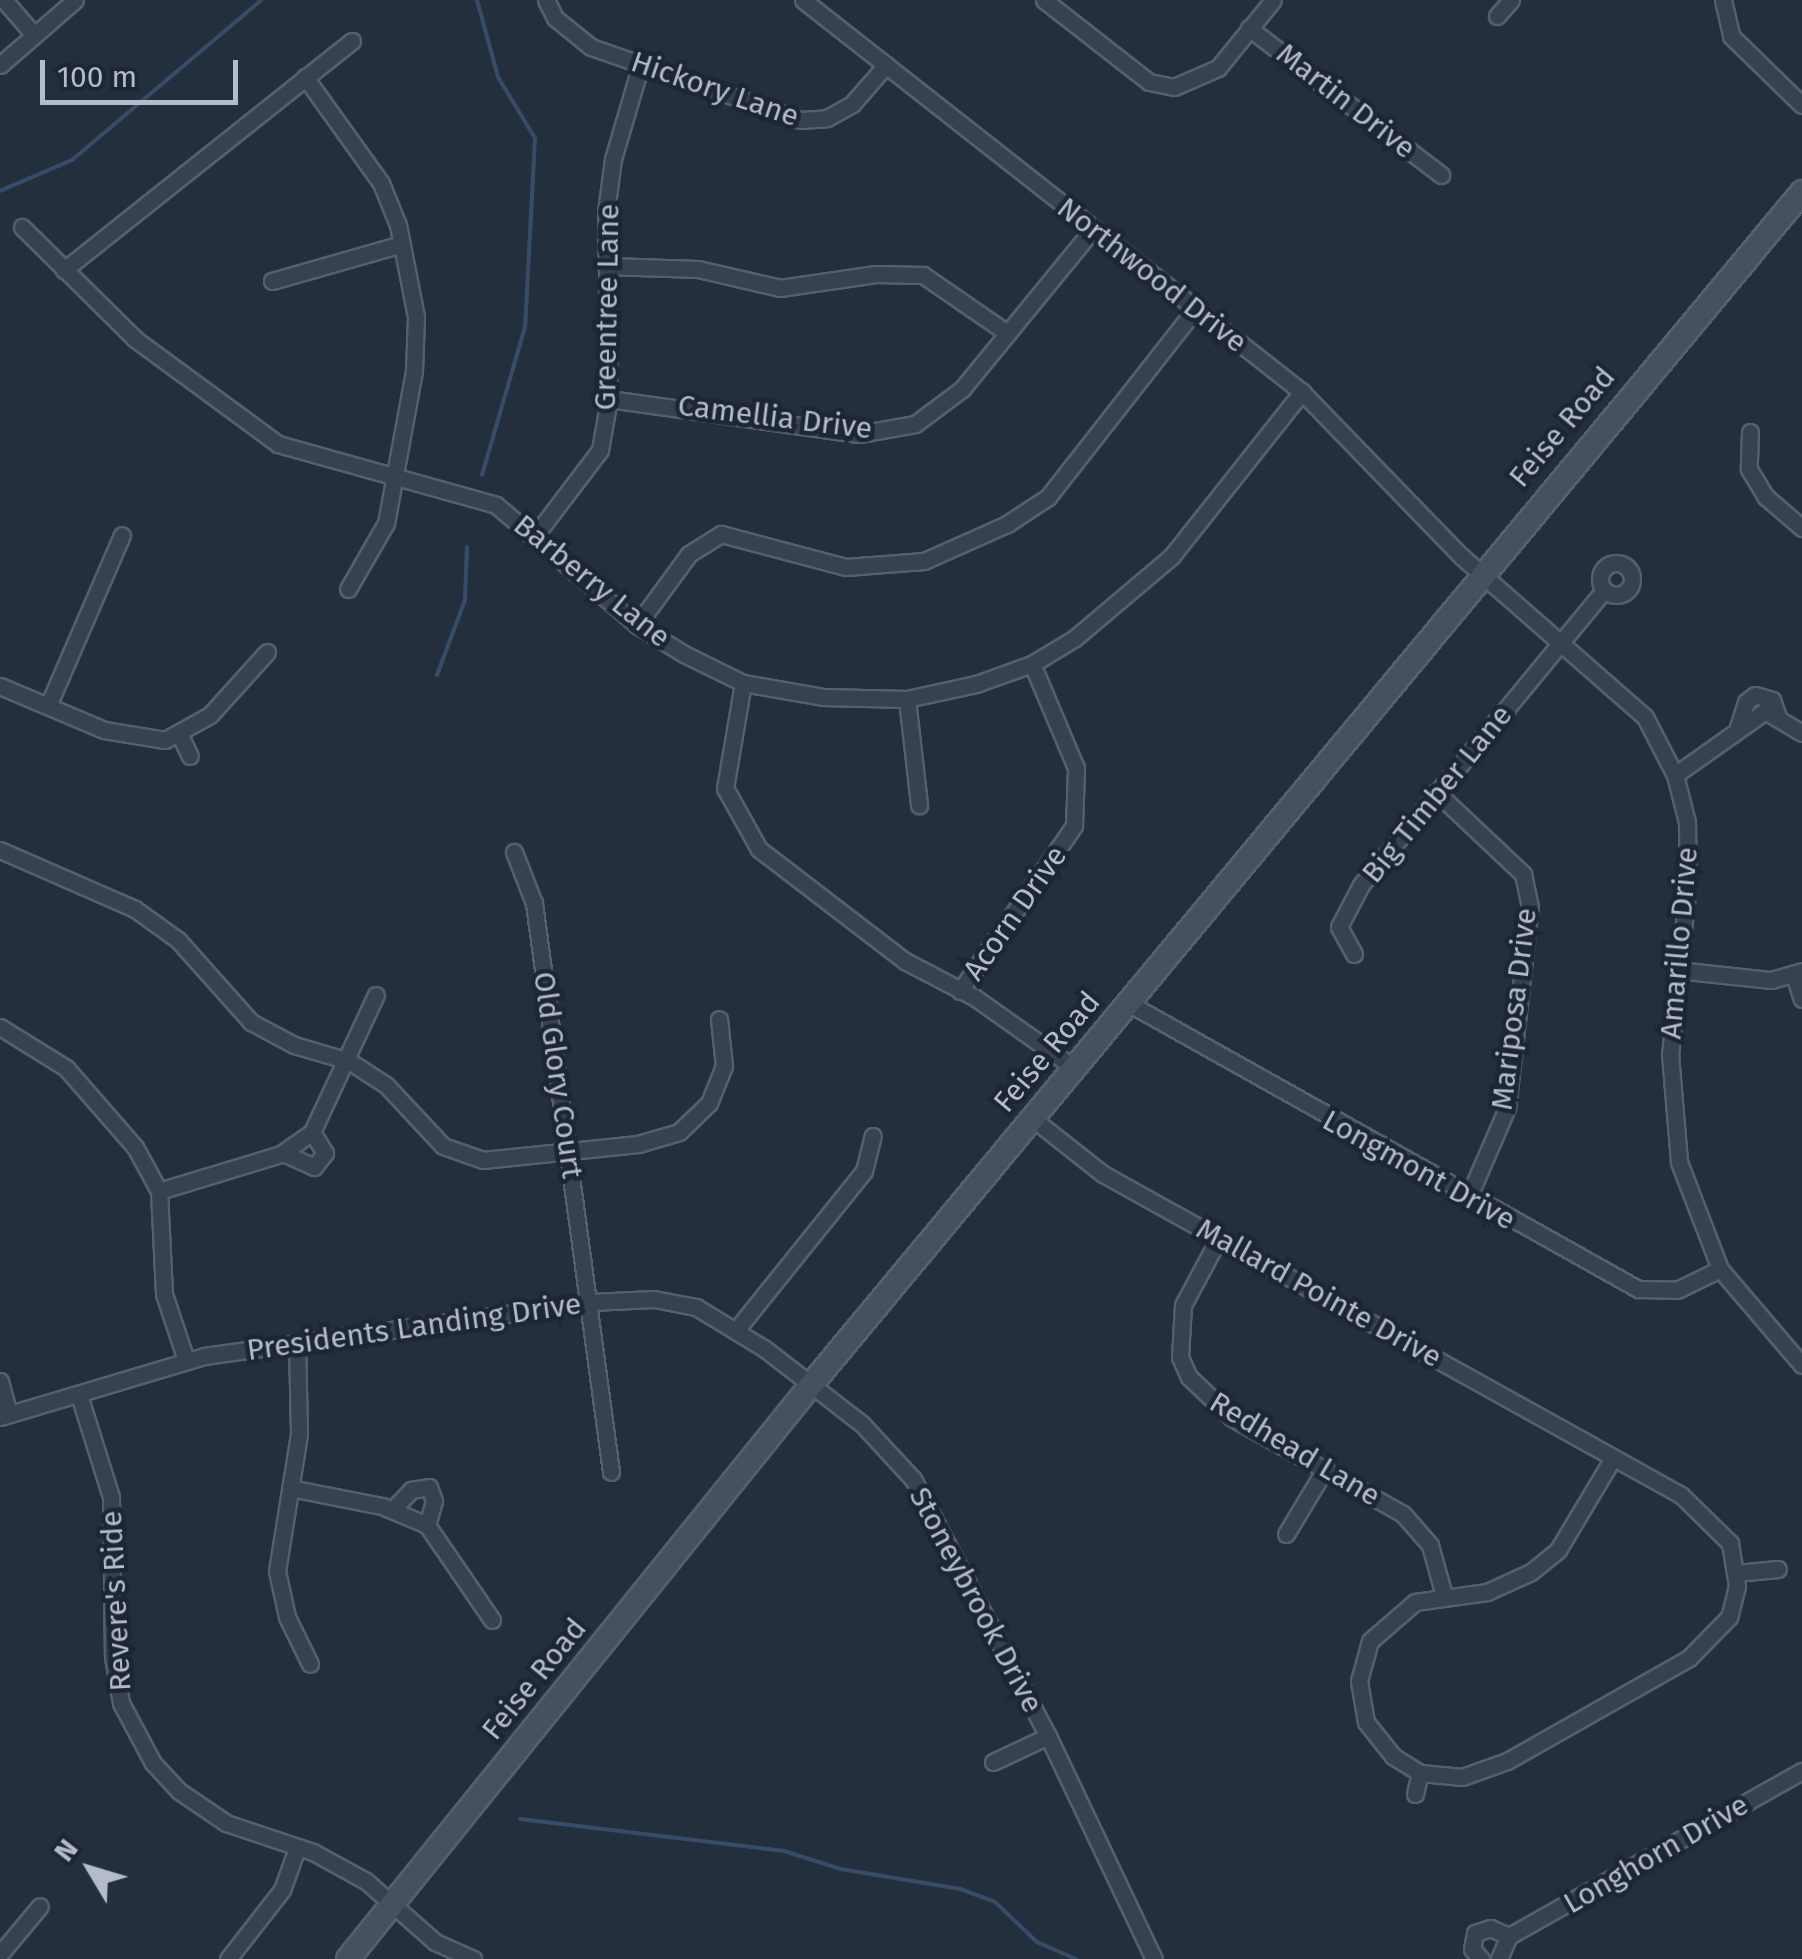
<!DOCTYPE html>
<html>
<head>
<meta charset="utf-8">
<style>
	body { margin:0 }
	#map { position:relative; width:1802px; height:1959px; overflow:hidden; background:#242f3e; font-family:"Fira Sans",sans-serif }
	div>[style] { position:absolute }
	[style*='--x'] { left:calc(var(--x)*1px); top:calc(var(--y)*1px); width:calc(var(--w)*1px); rotate:calc(var(--a)*1deg) }
	.stream>* { height:4px; margin:-2px; padding:0 2px; transform-origin:2px; border-radius:2px; background:#394c67 }
	.roads { filter:drop-shadow(2px 0 #565f6c) drop-shadow(-2px 0 #565f6c) drop-shadow(0 2px #565f6c) drop-shadow(0 -2px #565f6c) }
	.minor>* { height:15px; margin:-7.5px; padding:0 7.5px; transform-origin:7.5px; border-radius:7.5px; background:#38414e }
	.minor>.ring { margin:-7.5px; padding:0; box-sizing:content-box; background:none; border:15px solid #38414e; border-radius:50% }
	.secondary>* { height:22px; margin:-11px; padding:0 11px; transform-origin:11px; border-radius:11px; background:#465061 }
	span { translate:-50% -50%; white-space:nowrap; text-align:center; line-height:1.15; -webkit-text-stroke:9px #1d2633; paint-order:stroke }
	.street-label { font-size:30px; color:#b4bcc9 }
	.north { position:absolute; left:40px; top:1819px; width:100px; height:100px; -webkit-text-stroke:8px #1d2633; paint-order:stroke; rotate:308deg; font-size:28px; font-weight:700; line-height:40px; text-align:center; color:#b4bcc9 }
	.north::after { content:''; display:block; margin:auto; width:35px; height:45px; background:#b4bcc9; clip-path:polygon(50% 0,100% 100%,50% 72%,0 100%) }
	.scale { position:absolute; left:40px; top:60px; width:198px; height:45px; box-sizing:border-box; border:5px solid #b4bcc9; border-top:0; padding-left:12px; font-size:30px; line-height:35px; white-space:nowrap; color:#b4bcc9; -webkit-text-stroke:8px #1d2633; paint-order:stroke }
</style>
</head>
<body>
<div id="map">
	<div class="stream">
		<div style="--x:477;--y:0;--w:80;--a:74.7"></div>
		<div style="--x:498;--y:77;--w:71;--a:58.8"></div>
		<div style="--x:535;--y:138;--w:189;--a:93"></div>
		<div style="--x:525;--y:327;--w:154;--a:106.2"></div>
		<div style="--x:0;--y:191;--w:78;--a:-23.3"></div>
		<div style="--x:72;--y:160;--w:248;--a:-40.2"></div>
		<div style="--x:437;--y:675;--w:80;--a:-69.5"></div>
		<div style="--x:465;--y:600;--w:53;--a:-87.8"></div>
		<div style="--x:520;--y:1819;--w:266;--a:6.9"></div>
		<div style="--x:784;--y:1851;--w:60;--a:17.5"></div>
		<div style="--x:841;--y:1869;--w:121;--a:9.5"></div>
		<div style="--x:960;--y:1889;--w:37;--a:20"></div>
		<div style="--x:995;--y:1902;--w:58;--a:43.6"></div>
		<div style="--x:1037;--y:1942;--w:43;--a:23.6"></div>
	</div>
	<div class="roads">
		<div class="minor">
			<div style="--x:4;--y:0;--w:46;--a:49.4"></div>
			<div style="--x:546;--y:0;--w:20;--a:63"></div>
			<div style="--x:555;--y:18;--w:46;--a:38.9"></div>
			<div style="--x:591;--y:47;--w:222;--a:19.2"></div>
			<div style="--x:801;--y:120;--w:26;--a:-4"></div>
			<div style="--x:827;--y:118;--w:29;--a:-29"></div>
			<div style="--x:852;--y:104;--w:52;--a:-48.9"></div>
			<div style="--x:803;--y:0;--w:635;--a:38.15"></div>
			<div style="--x:1302;--y:392;--w:228;--a:45.9"></div>
			<div style="--x:1461;--y:556;--w:244;--a:41.2"></div>
			<div style="--x:1645;--y:717;--w:65;--a:62.7"></div>
			<div style="--x:1675;--y:775;--w:49;--a:75.7"></div>
			<div style="--x:1687;--y:822;--w:62;--a:89.1"></div>
			<div style="--x:1688;--y:884;--w:171;--a:96"></div>
			<div style="--x:1670;--y:1054;--w:108;--a:85.2"></div>
			<div style="--x:1679;--y:1162;--w:115;--a:69"></div>
			<div style="--x:1720;--y:1269;--w:126;--a:49.5"></div>
			<div style="--x:1044;--y:0;--w:133;--a:38"></div>
			<div style="--x:1149;--y:82;--w:25;--a:11"></div>
			<div style="--x:1174;--y:87;--w:48;--a:-23.4"></div>
			<div style="--x:1218;--y:68;--w:87;--a:-51"></div>
			<div style="--x:1723;--y:0;--w:37;--a:77"></div>
			<div style="--x:1731;--y:36;--w:99;--a:44.2"></div>
			<div style="--x:1497;--y:16;--w:21;--a:-49"></div>
			<div style="--x:1249;--y:28;--w:242;--a:37.4"></div>
			<div style="--x:0;--y:65;--w:99;--a:-40.9"></div>
			<div style="--x:305;--y:77;--w:130;--a:54.4"></div>
			<div style="--x:381;--y:183;--w:45;--a:68"></div>
			<div style="--x:398;--y:225;--w:94;--a:78.9"></div>
			<div style="--x:416;--y:317;--w:54;--a:92.1"></div>
			<div style="--x:414;--y:371;--w:155;--a:100.4"></div>
			<div style="--x:386;--y:523;--w:76;--a:119.9"></div>
			<div style="--x:22;--y:227;--w:159;--a:44.7"></div>
			<div style="--x:135;--y:339;--w:177;--a:36.3"></div>
			<div style="--x:278;--y:444;--w:226;--a:15.6"></div>
			<div style="--x:496;--y:505;--w:185;--a:40.4"></div>
			<div style="--x:637;--y:625;--w:55;--a:31.7"></div>
			<div style="--x:684;--y:654;--w:66;--a:26.2"></div>
			<div style="--x:743;--y:683;--w:81;--a:9.9"></div>
			<div style="--x:823;--y:697;--w:84;--a:1.4"></div>
			<div style="--x:907;--y:699;--w:71;--a:-12.3"></div>
			<div style="--x:976;--y:684;--w:59;--a:-19.7"></div>
			<div style="--x:1032;--y:664;--w:50;--a:-31.2"></div>
			<div style="--x:1075;--y:638;--w:126;--a:-40.2"></div>
			<div style="--x:1171;--y:557;--w:211;--a:-51.6"></div>
			<div style="--x:606;--y:266;--w:92;--a:1.9"></div>
			<div style="--x:698;--y:269;--w:84;--a:13"></div>
			<div style="--x:780;--y:288;--w:97;--a:-8.3"></div>
			<div style="--x:876;--y:274;--w:47;--a:1.2"></div>
			<div style="--x:923;--y:275;--w:102;--a:34.6"></div>
			<div style="--x:64;--y:270;--w:368;--a:-38.5"></div>
			<div style="--x:272;--y:281;--w:135;--a:-15.9"></div>
			<div style="--x:609;--y:399;--w:252;--a:8"></div>
			<div style="--x:859;--y:434;--w:57;--a:-10.1"></div>
			<div style="--x:915;--y:424;--w:59;--a:-36.7"></div>
			<div style="--x:962;--y:389;--w:205;--a:-50.7"></div>
			<div style="--x:1750;--y:432;--w:37;--a:92"></div>
			<div style="--x:1749;--y:469;--w:33;--a:59"></div>
			<div style="--x:1766;--y:497;--w:48;--a:40.7"></div>
			<div style="--x:537;--y:533;--w:104;--a:-52.8"></div>
			<div style="--x:600;--y:450;--w:52;--a:-80"></div>
			<div style="--x:609;--y:399;--w:187;--a:-90.9"></div>
			<div style="--x:606;--y:212;--w:53;--a:-82.5"></div>
			<div style="--x:613;--y:159;--w:99;--a:-73.6"></div>
			<div class="ring" style="left:1600px;top:563px;width:17px;height:17px"></div>
			<div style="--x:637;--y:625;--w:88;--a:-53.8"></div>
			<div style="--x:689;--y:554;--w:38;--a:-32"></div>
			<div style="--x:721;--y:534;--w:129;--a:14.8"></div>
			<div style="--x:846;--y:567;--w:78;--a:-4.4"></div>
			<div style="--x:924;--y:561;--w:91;--a:-24"></div>
			<div style="--x:1007;--y:524;--w:49;--a:-33.4"></div>
			<div style="--x:1048;--y:497;--w:240;--a:-51.9"></div>
			<div style="--x:743;--y:683;--w:107;--a:99.7"></div>
			<div style="--x:725;--y:788;--w:70;--a:60.9"></div>
			<div style="--x:759;--y:849;--w:184;--a:37.5"></div>
			<div style="--x:905;--y:961;--w:78;--a:27.6"></div>
			<div style="--x:974;--y:997;--w:121;--a:35.3"></div>
			<div style="--x:0;--y:686;--w:113;--a:22.9"></div>
			<div style="--x:104;--y:730;--w:62;--a:9.3"></div>
			<div style="--x:165;--y:740;--w:51;--a:-29.1"></div>
			<div style="--x:210;--y:715;--w:85;--a:-47.9"></div>
			<div style="--x:907;--y:699;--w:107;--a:83.5"></div>
			<div style="--x:48;--y:706;--w:186;--a:-66.6"></div>
			<div style="--x:1738;--y:727;--w:26;--a:-72"></div>
			<div style="--x:1746;--y:702;--w:11;--a:-38"></div>
			<div style="--x:1755;--y:695;--w:18;--a:16"></div>
			<div style="--x:1772;--y:700;--w:15;--a:70"></div>
			<div style="--x:180;--y:735;--w:23;--a:65"></div>
			<div style="--x:1675;--y:775;--w:110;--a:-35.4"></div>
			<div style="--x:1765;--y:711;--w:43;--a:30.7"></div>
			<div style="--x:1436;--y:792;--w:120;--a:43.3"></div>
			<div style="--x:1523;--y:874;--w:34;--a:78"></div>
			<div style="--x:1530;--y:907;--w:202;--a:96.5"></div>
			<div style="--x:1507;--y:1108;--w:98;--a:113.4"></div>
			<div style="--x:0;--y:850;--w:147;--a:23.6"></div>
			<div style="--x:135;--y:909;--w:53;--a:35.8"></div>
			<div style="--x:178;--y:940;--w:110;--a:48.3"></div>
			<div style="--x:251;--y:1022;--w:49;--a:28.1"></div>
			<div style="--x:294;--y:1045;--w:57;--a:16.2"></div>
			<div style="--x:349;--y:1061;--w:44;--a:33"></div>
			<div style="--x:386;--y:1085;--w:83;--a:46.9"></div>
			<div style="--x:443;--y:1146;--w:42;--a:19.3"></div>
			<div style="--x:483;--y:1160;--w:156;--a:-5.9"></div>
			<div style="--x:638;--y:1144;--w:43;--a:-16.3"></div>
			<div style="--x:679;--y:1132;--w:42;--a:-44"></div>
			<div style="--x:709;--y:1103;--w:40;--a:-68"></div>
			<div style="--x:724;--y:1066;--w:47;--a:-96.1"></div>
			<div style="--x:514;--y:852;--w:55;--a:68.6"></div>
			<div style="--x:534;--y:903;--w:574;--a:82.29"></div>
			<div style="--x:1354;--y:954;--w:31;--a:-119"></div>
			<div style="--x:1339;--y:927;--w:47;--a:-62.4"></div>
			<div style="--x:1361;--y:885;--w:382;--a:-50.5"></div>
			<div style="--x:1677;--y:970;--w:95;--a:6.1"></div>
			<div style="--x:1771;--y:980;--w:32;--a:-16"></div>
			<div style="--x:1794;--y:975;--w:25;--a:72"></div>
			<div style="--x:960;--y:991;--w:201;--a:-55.4"></div>
			<div style="--x:1074;--y:826;--w:58;--a:-88"></div>
			<div style="--x:1076;--y:768;--w:113;--a:-112.9"></div>
			<div style="--x:1128;--y:1003;--w:585;--a:29.28"></div>
			<div style="--x:1638;--y:1289;--w:39;--a:1"></div>
			<div style="--x:1677;--y:1290;--w:48;--a:-26"></div>
			<div style="--x:0;--y:1027;--w:78;--a:31.8"></div>
			<div style="--x:66;--y:1068;--w:105;--a:48.9"></div>
			<div style="--x:135;--y:1147;--w:50;--a:61.4"></div>
			<div style="--x:159;--y:1191;--w:103;--a:87.2"></div>
			<div style="--x:164;--y:1294;--w:70;--a:71.6"></div>
			<div style="--x:1032;--y:1118;--w:90;--a:38.3"></div>
			<div style="--x:1103;--y:1174;--w:661;--a:29.05"></div>
			<div style="--x:1681;--y:1495;--w:69;--a:44.4"></div>
			<div style="--x:1730;--y:1543;--w:44;--a:80.8"></div>
			<div style="--x:1737;--y:1586;--w:32;--a:104"></div>
			<div style="--x:1729;--y:1617;--w:57;--a:134.3"></div>
			<div style="--x:1689;--y:1658;--w:209;--a:150.5"></div>
			<div style="--x:1507;--y:1761;--w:48;--a:160.4"></div>
			<div style="--x:1462;--y:1777;--w:42;--a:-174.6"></div>
			<div style="--x:1420;--y:1773;--w:32;--a:-148"></div>
			<div style="--x:1393;--y:1756;--w:43;--a:-128.5"></div>
			<div style="--x:1366;--y:1722;--w:42;--a:-99.7"></div>
			<div style="--x:1359;--y:1681;--w:41;--a:-74.6"></div>
			<div style="--x:1370;--y:1641;--w:60;--a:-40.9"></div>
			<div style="--x:1415;--y:1602;--w:73;--a:-7.9"></div>
			<div style="--x:1487;--y:1592;--w:48;--a:-24.4"></div>
			<div style="--x:1531;--y:1572;--w:35;--a:-39"></div>
			<div style="--x:1558;--y:1550;--w:107;--a:-59.1"></div>
			<div style="--x:283;--y:1153;--w:34;--a:24"></div>
			<div style="--x:314;--y:1167;--w:18;--a:-52"></div>
			<div style="--x:325;--y:1153;--w:25;--a:-122"></div>
			<div style="--x:159;--y:1191;--w:127;--a:-16.9"></div>
			<div style="--x:281;--y:1154;--w:38;--a:-35"></div>
			<div style="--x:312;--y:1132;--w:151;--a:-65"></div>
			<div style="--x:1219;--y:1238;--w:76;--a:118.2"></div>
			<div style="--x:1183;--y:1305;--w:52;--a:93.3"></div>
			<div style="--x:1180;--y:1357;--w:22;--a:66"></div>
			<div style="--x:1189;--y:1377;--w:59;--a:43.6"></div>
			<div style="--x:1232;--y:1418;--w:196;--a:29.3"></div>
			<div style="--x:1403;--y:1514;--w:41;--a:48.9"></div>
			<div style="--x:1430;--y:1545;--w:53;--a:74.6"></div>
			<div style="--x:737;--y:1329;--w:203;--a:-51.2"></div>
			<div style="--x:864;--y:1171;--w:36;--a:-76"></div>
			<div style="--x:297;--y:1344;--w:90;--a:88.7"></div>
			<div style="--x:299;--y:1434;--w:139;--a:99.1"></div>
			<div style="--x:277;--y:1571;--w:47;--a:77.7"></div>
			<div style="--x:287;--y:1617;--w:52;--a:63.9"></div>
			<div style="--x:0;--y:1381;--w:34;--a:75"></div>
			<div style="--x:79;--y:1395;--w:107;--a:72.6"></div>
			<div style="--x:111;--y:1497;--w:160;--a:89.3"></div>
			<div style="--x:113;--y:1657;--w:47;--a:80.1"></div>
			<div style="--x:121;--y:1703;--w:68;--a:61.9"></div>
			<div style="--x:153;--y:1763;--w:38;--a:47"></div>
			<div style="--x:179;--y:1791;--w:57;--a:34.2"></div>
			<div style="--x:226;--y:1823;--w:92;--a:18.4"></div>
			<div style="--x:313;--y:1852;--w:60;--a:28.7"></div>
			<div style="--x:366;--y:1881;--w:92;--a:41.5"></div>
			<div style="--x:435;--y:1942;--w:42;--a:24.1"></div>
			<div style="--x:0;--y:1417;--w:213;--a:-16.6"></div>
			<div style="--x:204;--y:1356;--w:391;--a:-7.9"></div>
			<div style="--x:591;--y:1302;--w:63;--a:-2.7"></div>
			<div style="--x:654;--y:1299;--w:43;--a:10.8"></div>
			<div style="--x:696;--y:1307;--w:81;--a:31.3"></div>
			<div style="--x:765;--y:1349;--w:123;--a:37.7"></div>
			<div style="--x:862;--y:1424;--w:75;--a:47.2"></div>
			<div style="--x:913;--y:1479;--w:290;--a:62.3"></div>
			<div style="--x:1048;--y:1736;--w:247;--a:64.6"></div>
			<div style="--x:290;--y:1488;--w:94;--a:11.1"></div>
			<div style="--x:382;--y:1506;--w:49;--a:22.9"></div>
			<div style="--x:427;--y:1525;--w:115;--a:55.6"></div>
			<div style="--x:392;--y:1510;--w:28;--a:-46"></div>
			<div style="--x:411;--y:1490;--w:18;--a:-9"></div>
			<div style="--x:429;--y:1487;--w:15;--a:70"></div>
			<div style="--x:434;--y:1501;--w:25;--a:106"></div>
			<div style="--x:1286;--y:1534;--w:76;--a:-59"></div>
			<div style="--x:1736;--y:1573;--w:42;--a:-5.4"></div>
			<div style="--x:993;--y:1762;--w:61;--a:-25.3"></div>
			<div style="--x:1415;--y:1794;--w:22;--a:-77"></div>
			<div style="--x:0;--y:1954;--w:62;--a:-50.2"></div>
			<div style="--x:228;--y:1959;--w:88;--a:-52"></div>
			<div style="--x:282;--y:1890;--w:45;--a:-70.3"></div>
			<div style="--x:1481;--y:1959;--w:13;--a:-132"></div>
			<div style="--x:1472;--y:1949;--w:16;--a:-79"></div>
			<div style="--x:1475;--y:1933;--w:16;--a:-18"></div>
			<div style="--x:1490;--y:1928;--w:21;--a:23"></div>
			<div style="--x:1499;--y:1959;--w:25;--a:-67"></div>
			<div style="--x:1509;--y:1936;--w:336;--a:-29.4"></div>
		</div>
		<div class="secondary">
			<div style="--x:348;--y:1959;--w:737;--a:-51.11"></div>
			<div style="--x:811;--y:1385;--w:1551;--a:-50.28"></div>
		</div>
	</div>
	<div class="street-label">
		<span style="left:715px;top:89px;rotate:19deg">Hickory Lane</span>
		<span style="left:1346px;top:101px;rotate:38deg">Martin Drive</span>
		<span style="left:1152px;top:275px;rotate:38deg">Northwood Drive</span>
		<span style="left:607px;top:307px;rotate:-89deg">Greentree Lane</span>
		<span style="left:775px;top:417px;rotate:7deg">Camellia Drive</span>
		<span style="left:1562px;top:427px;rotate:-50deg">Feise Road</span>
		<span style="left:592px;top:581px;rotate:39deg">Barberry Lane</span>
		<span style="left:1437px;top:794px;rotate:-51deg">Big Timber Lane</span>
		<span style="left:1015px;top:913px;rotate:-55deg">Acorn Drive</span>
		<span style="left:1679px;top:943px;rotate:-85deg">Amarillo Drive</span>
		<span style="left:1514px;top:1009px;rotate:-83deg">Mariposa Drive</span>
		<span style="left:1047px;top:1052px;rotate:-50deg">Feise Road</span>
		<span style="left:558px;top:1075px;rotate:82deg">Old Glory Court</span>
		<span style="left:1419px;top:1170px;rotate:29deg">Longmont Drive</span>
		<span style="left:1319px;top:1293px;rotate:29deg">Mallard Pointe Drive</span>
		<span style="left:414px;top:1327px;rotate:-8deg">Presidents Landing Drive</span>
		<span style="left:1295px;top:1449px;rotate:31deg">Redhead Lane</span>
		<span style="left:976px;top:1600px;rotate:62deg">Stoneybrook Drive</span>
		<span style="left:116px;top:1601px;rotate:-93deg">Revere's Ride</span>
		<span style="left:534px;top:1679px;rotate:-51deg">Feise Road</span>
		<span style="left:1656px;top:1854px;rotate:-30deg">Longhorn Drive</span>
	</div>
	<div class="north">N</div>
	<div class="scale">100 m</div>
</div>
</body>
</html>
